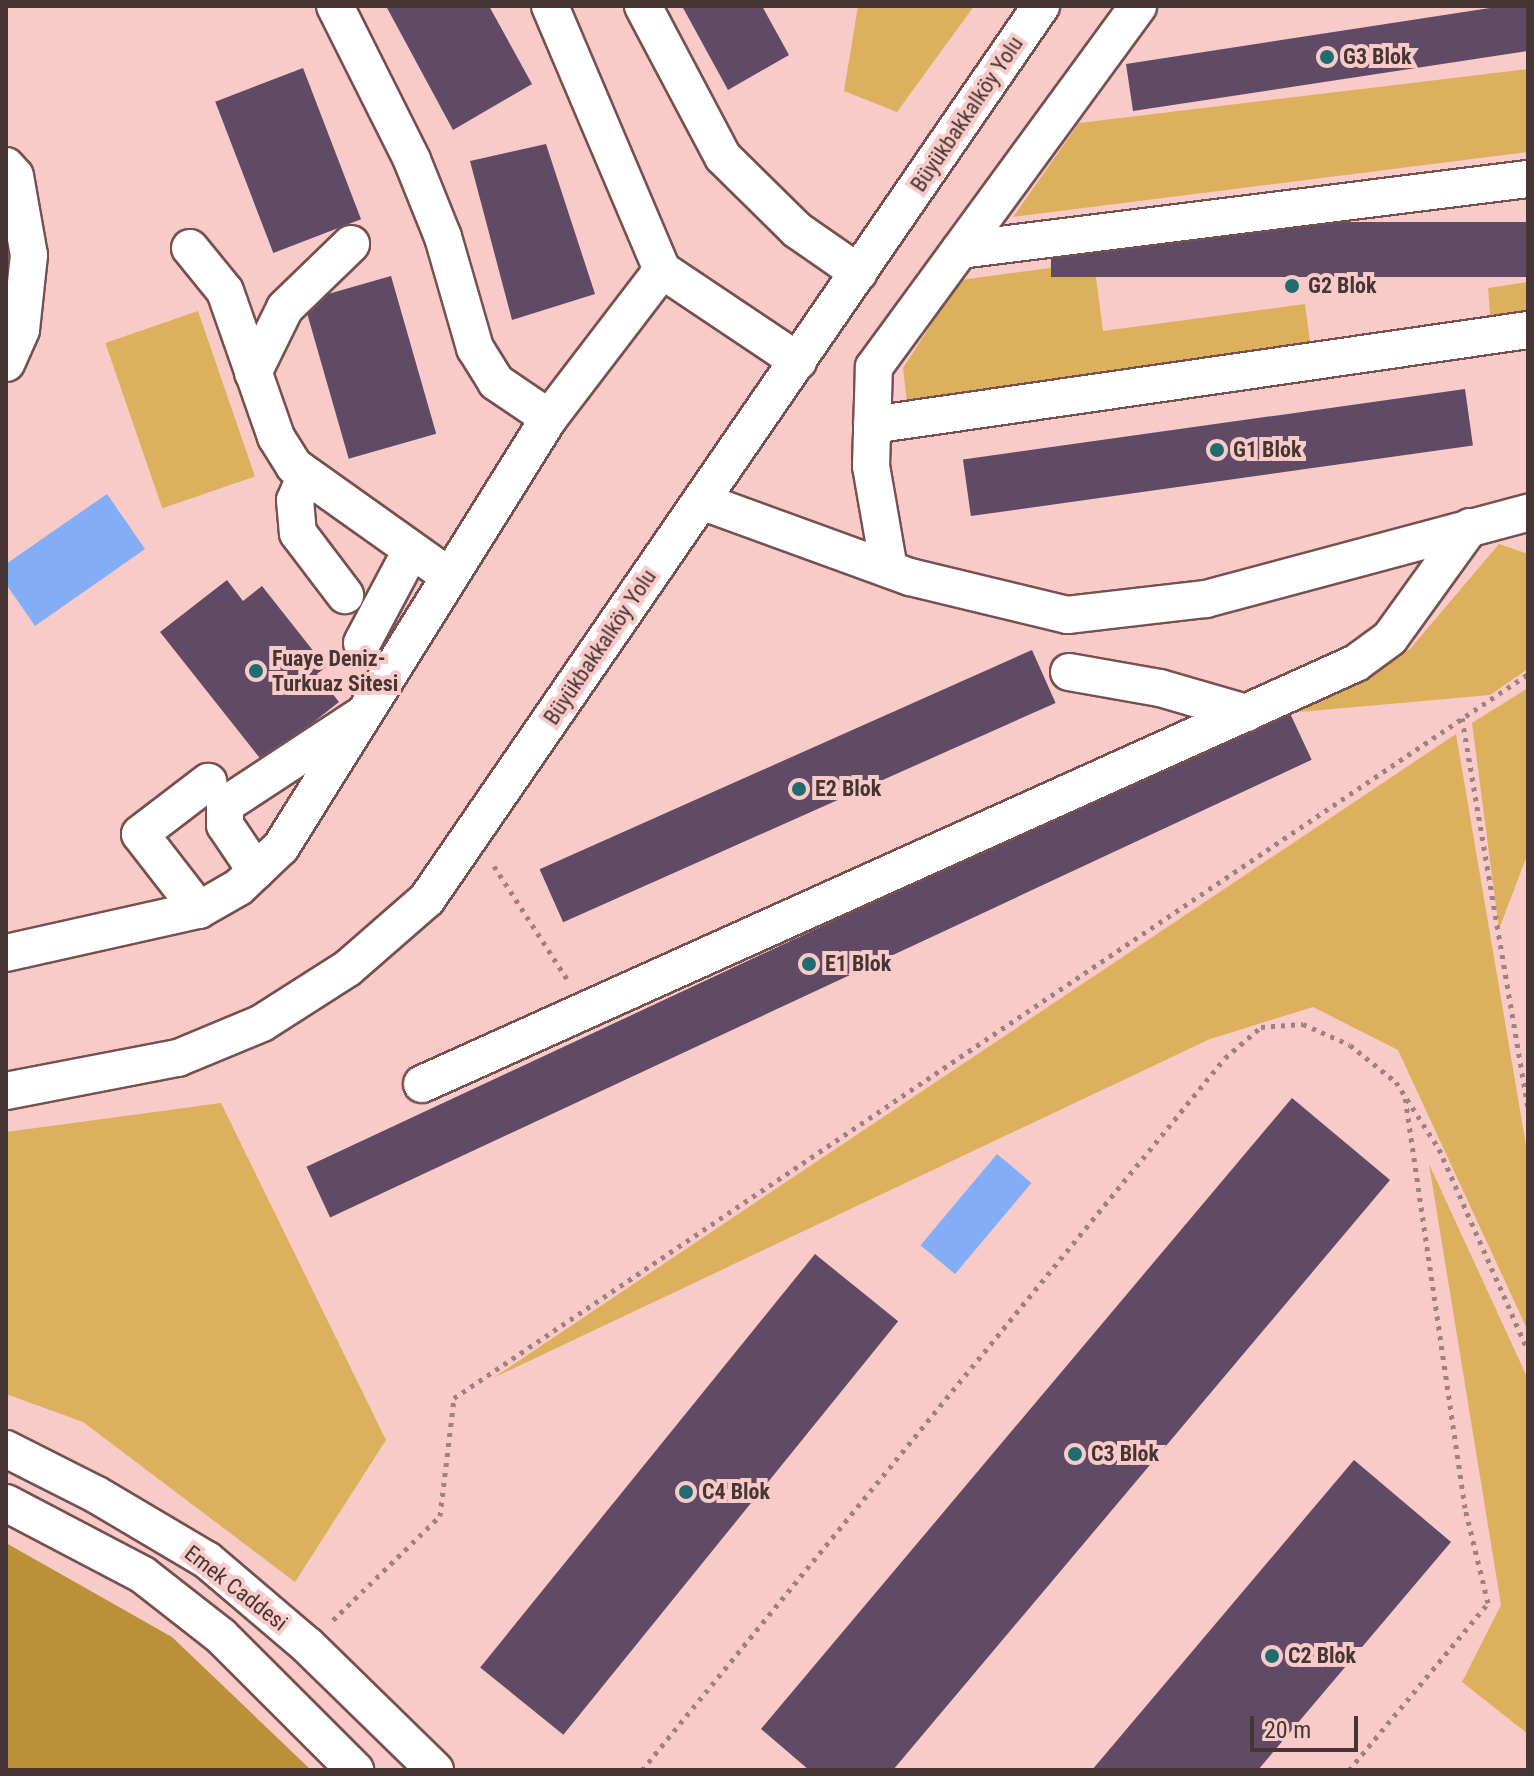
<!DOCTYPE html>
<html>
<head>
<meta charset="utf-8">
<style>
	body { margin:0 }
	#map { position:relative; width:1534px; height:1776px; overflow:hidden; background:#f8cbc9; font-family:"Roboto Condensed",sans-serif }
	div>[style] { position:absolute }
	[style*='--x'] { left:calc(var(--x)*1px); top:calc(var(--y)*1px); width:calc(var(--w)*1px); rotate:calc(var(--a)*1deg) }
	.green>* { inset:0; background:#ddb05d; transform-origin:0 0 }
	.forest>* { inset:0; background:#bc9038 }
	.water>* { inset:0; background:#83adf7; transform-origin:0 0 }
	.building>* { inset:0; background:#614a65; transform-origin:0 0 }
	.path>* { height:5px; margin-top:-2.5px; transform-origin:0; background:repeating-linear-gradient(90deg,#a0817f 0 4px,transparent 0 10px) }
	.roads { filter:drop-shadow(2px 0 #76514f) drop-shadow(-2px 0 #76514f) drop-shadow(0 2px #76514f) drop-shadow(0 -2px #76514f) }
	.minor>* { height:36px; margin:-18px; padding:0 18px; transform-origin:18px; border-radius:18px; background:#fff }
	.dots>* { width:22px; height:22px; translate:-50% -50%; box-sizing:border-box; border:4px solid #f8cbc9; border-radius:50% }
	span { translate:-50% -50%; white-space:nowrap; text-align:center; line-height:1.15; -webkit-text-stroke:8px #f8cbc9; paint-order:stroke }
	.poi-label { font-size:22px; color:#463534; font-weight:700 }
	.left { translate:0 -50%; text-align:left }
	.street-label { font-size:22px; color:#463534 }
	.frame { position:absolute; inset:0; border:8px solid #463534; pointer-events:none }
	.scale { position:absolute; left:1250px; top:1716px; width:108px; height:36px; box-sizing:border-box; border:4px solid #463534; border-top:0; padding-left:10px; font-size:24px; line-height:28px; white-space:nowrap; color:#463534; -webkit-text-stroke:6px #f8cbc9; paint-order:stroke }
</style>
</head>
<body>
<div id="map">
	<div class="green">
		<div style="clip-path:polygon(858px 6px,974px 6px,897px 112px,844px 91px)"></div>
		<div style="clip-path:polygon(1528px 69px,1528px 152px,1013px 217px,1079px 123px)"></div>
		<div style="clip-path:polygon(1094px 262px,1103px 331px,1305px 304px,1311px 349px,907px 403px,903px 368px,960px 280px)"></div>
		<div style="clip-path:polygon(1528px 282px,1528px 322px,1491px 327px,1488px 288px)"></div>
		<div style="left:198px;top:311px;width:175px;height:98px;rotate:71deg"></div>
		<div style="clip-path:polygon(1499px 544px,1528px 554px,1528px 669px,1490px 695px,1299px 712px,1410px 649px)"></div>
		<div style="clip-path:polygon(1528px 688px,1528px 853px,1499px 929px,1472px 723px)"></div>
		<div style="clip-path:polygon(1456px 734px,1528px 1157px,1528px 1331px,1398px 1050px,1313px 1007px,1210px 1039px,493px 1378px)"></div>
		<div style="clip-path:polygon(221px 1103px,386px 1440px,295px 1582px,83px 1422px,6px 1394px,6px 1132px)"></div>
		<div style="clip-path:polygon(1429px 1164px,1528px 1379px,1528px 1734px,1462px 1682px,1501px 1605px)"></div>
	</div>
	<div class="forest">
		<div style="clip-path:polygon(6px 1543px,172px 1637px,311px 1770px,6px 1770px)"></div>
	</div>
	<div class="water">
		<div style="clip-path:polygon(107px 494px,145px 549px,35px 626px,6px 584px,6px 564px)"></div>
		<div style="left:997px;top:1154px;width:45px;height:119px;rotate:40deg"></div>
	</div>
	<div class="building">
		<div style="clip-path:polygon(386px 6px,489px 6px,532px 84px,453px 130px)"></div>
		<div style="clip-path:polygon(682px 6px,762px 6px,789px 55px,728px 90px)"></div>
		<div style="clip-path:polygon(1503px 6px,1528px 6px,1528px 51px,1133px 111px,1126px 64px)"></div>
		<div style="left:303px;top:68px;width:162px;height:94px;rotate:69deg"></div>
		<div style="clip-path:polygon(546px 144px,595px 294px,512px 320px,470px 161px)"></div>
		<div style="left:1528px;top:222px;width:55px;height:477px;rotate:90deg"></div>
		<div style="left:391px;top:276px;width:164px;height:91px;rotate:74deg"></div>
		<div style="left:1465px;top:389px;width:57px;height:507px;rotate:82deg"></div>
		<div style="clip-path:polygon(227px 580px,243px 601px,262px 586px,326px 667px,317px 674px,339px 702px,263px 762px,160px 632px)"></div>
		<div style="left:1032px;top:650px;width:58px;height:539px;rotate:66deg"></div>
		<div style="left:1288px;top:709px;width:56px;height:1083px;rotate:65deg"></div>
		<div style="clip-path:polygon(1292px 1098px,1390px 1180px,893px 1770px,809px 1770px,761px 1729px)"></div>
		<div style="left:815px;top:1254px;width:107px;height:532px;rotate:39deg"></div>
		<div style="clip-path:polygon(1354px 1460px,1451px 1542px,1258px 1770px,1092px 1770px)"></div>
	</div>
	<div class="path">
		<div style="--x:1462;--y:718;--w:396;--a:80.4"></div>
		<div style="--x:494;--y:866;--w:138;--a:57.1"></div>
		<div style="--x:333;--y:1620;--w:149;--a:-44.2"></div>
		<div style="--x:440;--y:1516;--w:119;--a:-83.2"></div>
		<div style="--x:454;--y:1398;--w:1295;--a:-33.98"></div>
		<div style="--x:642;--y:1770;--w:920;--a:-50.69"></div>
		<div style="--x:1225;--y:1058;--w:48;--a:-40.7"></div>
		<div style="--x:1261;--y:1027;--w:42;--a:-4.1"></div>
		<div style="--x:1303;--y:1024;--w:51;--a:24.1"></div>
		<div style="--x:1350;--y:1045;--w:59;--a:38.8"></div>
		<div style="--x:1396;--y:1082;--w:80;--a:57.3"></div>
		<div style="--x:1439;--y:1149;--w:221;--a:66.2"></div>
		<div style="--x:1349;--y:1770;--w:217;--a:-50.2"></div>
		<div style="--x:1488;--y:1603;--w:98;--a:-103.6"></div>
		<div style="--x:1465;--y:1508;--w:414;--a:-98.3"></div>
	</div>
	<div class="roads">
		<div class="minor">
			<div style="--x:335;--y:6;--w:172;--a:63.4"></div>
			<div style="--x:412;--y:160;--w:83;--a:68.1"></div>
			<div style="--x:443;--y:237;--w:116;--a:73.9"></div>
			<div style="--x:475;--y:348;--w:40;--a:58"></div>
			<div style="--x:496;--y:382;--w:64;--a:34.2"></div>
			<div style="--x:550;--y:6;--w:287;--a:67"></div>
			<div style="--x:662;--y:270;--w:164;--a:33.8"></div>
			<div style="--x:643;--y:6;--w:171;--a:62.1"></div>
			<div style="--x:723;--y:157;--w:104;--a:44.6"></div>
			<div style="--x:797;--y:230;--w:75;--a:34.7"></div>
			<div style="--x:6;--y:166;--w:13;--a:48"></div>
			<div style="--x:15;--y:176;--w:80;--a:80"></div>
			<div style="--x:29;--y:255;--w:75;--a:96.1"></div>
			<div style="--x:21;--y:330;--w:36;--a:114"></div>
			<div style="--x:190;--y:248;--w:55;--a:50.9"></div>
			<div style="--x:225;--y:291;--w:155;--a:70.7"></div>
			<div style="--x:276;--y:437;--w:34;--a:58"></div>
			<div style="--x:294;--y:466;--w:191;--a:35.4"></div>
			<div style="--x:960;--y:250;--w:572;--a:-7.13"></div>
			<div style="--x:253;--y:373;--w:72;--a:-63.8"></div>
			<div style="--x:285;--y:308;--w:92;--a:-44.1"></div>
			<div style="--x:872;--y:425;--w:663;--a:-8.24"></div>
			<div style="--x:305;--y:477;--w:25;--a:113"></div>
			<div style="--x:295;--y:500;--w:33;--a:85"></div>
			<div style="--x:298;--y:533;--w:78;--a:52.8"></div>
			<div style="--x:701;--y:501;--w:222;--a:20"></div>
			<div style="--x:910;--y:577;--w:162;--a:13.6"></div>
			<div style="--x:1067;--y:615;--w:140;--a:-6.6"></div>
			<div style="--x:1206;--y:599;--w:333;--a:-15"></div>
			<div style="--x:889;--y:569;--w:105;--a:-99.9"></div>
			<div style="--x:871;--y:466;--w:99;--a:-88.3"></div>
			<div style="--x:874;--y:367;--w:447;--a:-53.8"></div>
			<div style="--x:362;--y:643;--w:104;--a:-62"></div>
			<div style="--x:1069;--y:672;--w:92;--a:10"></div>
			<div style="--x:1160;--y:688;--w:90;--a:16.2"></div>
			<div style="--x:256;--y:871;--w:55;--a:-124"></div>
			<div style="--x:225;--y:825;--w:20;--a:-90"></div>
			<div style="--x:225;--y:805;--w:160;--a:-33.3"></div>
			<div style="--x:199;--y:910;--w:96;--a:-127.8"></div>
			<div style="--x:140;--y:834;--w:86;--a:-37.4"></div>
			<div style="--x:6;--y:953;--w:198;--a:-12.6"></div>
			<div style="--x:199;--y:910;--w:46;--a:-29.9"></div>
			<div style="--x:239;--y:887;--w:58;--a:-43.6"></div>
			<div style="--x:281;--y:847;--w:506;--a:-58.01"></div>
			<div style="--x:549;--y:418;--w:186;--a:-52.6"></div>
			<div style="--x:422;--y:1084;--w:1024;--a:-24.26"></div>
			<div style="--x:1356;--y:663;--w:42;--a:-36.3"></div>
			<div style="--x:1390;--y:638;--w:137;--a:-54.2"></div>
			<div style="--x:6;--y:1091;--w:175;--a:-10.9"></div>
			<div style="--x:178;--y:1058;--w:91;--a:-22.6"></div>
			<div style="--x:262;--y:1023;--w:102;--a:-32.6"></div>
			<div style="--x:348;--y:968;--w:105;--a:-41.1"></div>
			<div style="--x:427;--y:899;--w:1084;--a:-55.49"></div>
			<div style="--x:6;--y:1449;--w:102;--a:26.8"></div>
			<div style="--x:97;--y:1495;--w:128;--a:30.6"></div>
			<div style="--x:207;--y:1560;--w:131;--a:40.4"></div>
			<div style="--x:307;--y:1645;--w:179;--a:44.3"></div>
			<div style="--x:6;--y:1503;--w:155;--a:27.7"></div>
			<div style="--x:143;--y:1575;--w:99;--a:38"></div>
			<div style="--x:221;--y:1636;--w:190;--a:45"></div>
		</div>
	</div>
	<div class="dots">
		<div style="left:1327px;top:57px;background:#206c71"></div>
		<div style="left:1292px;top:286px;background:#206c71"></div>
		<div style="left:1217px;top:450px;background:#206c71"></div>
		<div style="left:256px;top:671px;background:#206c71"></div>
		<div style="left:799px;top:789px;background:#206c71"></div>
		<div style="left:809px;top:964px;background:#206c71"></div>
		<div style="left:1075px;top:1454px;background:#206c71"></div>
		<div style="left:686px;top:1492px;background:#206c71"></div>
		<div style="left:1272px;top:1656px;background:#206c71"></div>
	</div>
	<div class="poi-label">
		<span class="left" style="left:1343px;top:57px">G3 Blok</span>
		<span class="left" style="left:1308px;top:286px">G2 Blok</span>
		<span class="left" style="left:1233px;top:450px">G1 Blok</span>
		<span class="left" style="left:272px;top:671px">Fuaye Deniz-<br>Turkuaz Sitesi</span>
		<span class="left" style="left:815px;top:789px">E2 Blok</span>
		<span class="left" style="left:825px;top:964px">E1 Blok</span>
		<span class="left" style="left:1091px;top:1454px">C3 Blok</span>
		<span class="left" style="left:702px;top:1492px">C4 Blok</span>
		<span class="left" style="left:1288px;top:1656px">C2 Blok</span>
	</div>
	<div class="street-label">
		<span style="left:967px;top:114px;rotate:-56deg">Büyükbakkalköy Yolu</span>
		<span style="left:600px;top:647px;rotate:-56deg">Büyükbakkalköy Yolu</span>
		<span style="left:236px;top:1588px;rotate:38deg">Emek Caddesi</span>
	</div>
	<div class="frame"></div>
	<div class="scale">20 m</div>
</div>
</body>
</html>
